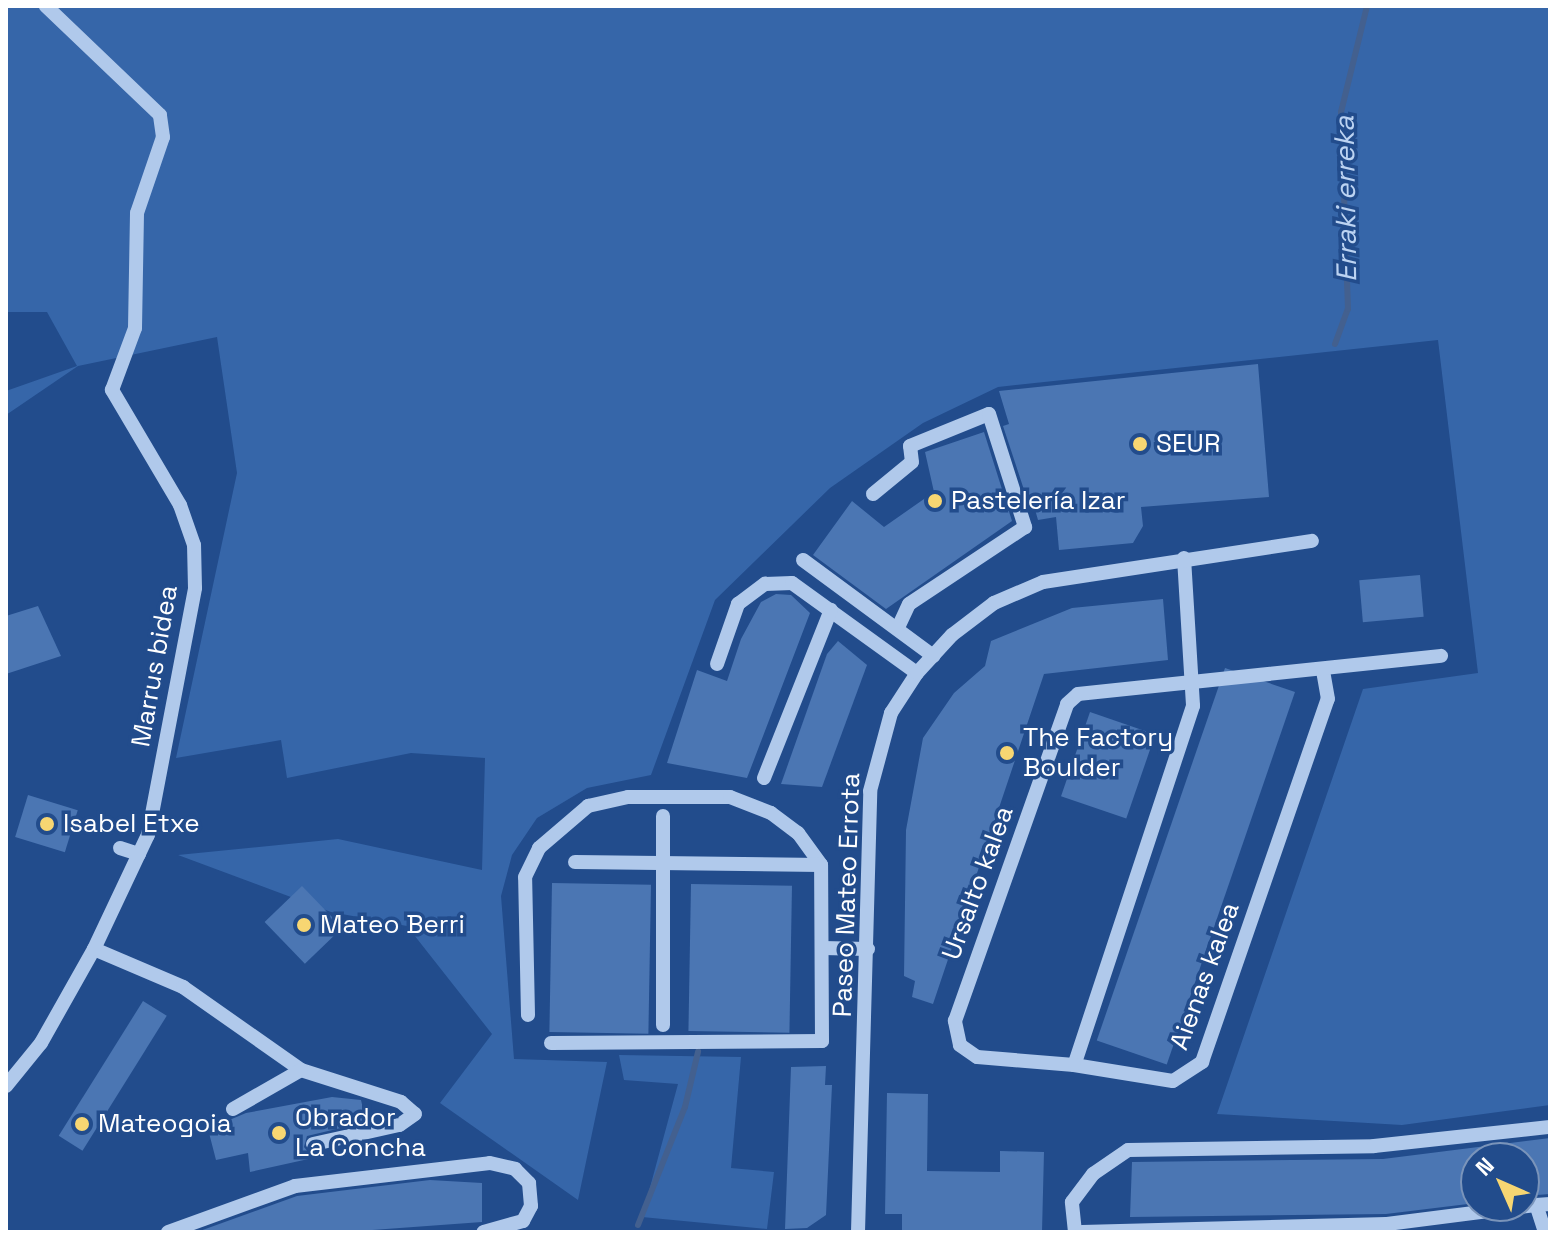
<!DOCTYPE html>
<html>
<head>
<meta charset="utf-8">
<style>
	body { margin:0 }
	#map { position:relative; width:1556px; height:1238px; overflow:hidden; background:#224c8c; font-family:"Space Grotesk",sans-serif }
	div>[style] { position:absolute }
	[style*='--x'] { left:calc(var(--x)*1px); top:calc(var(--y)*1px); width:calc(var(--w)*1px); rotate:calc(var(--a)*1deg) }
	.green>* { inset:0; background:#3666a9 }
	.stream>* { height:6px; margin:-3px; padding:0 3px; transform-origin:3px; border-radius:3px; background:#43608f }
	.building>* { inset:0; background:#4b76b3; transform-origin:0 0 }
	.minor>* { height:14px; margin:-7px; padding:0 7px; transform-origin:7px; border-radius:7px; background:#b0c9eb }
	.minor-bridge>* { height:14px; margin:-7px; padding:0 7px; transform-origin:7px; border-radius:7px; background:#b0c9eb }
	.dots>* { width:22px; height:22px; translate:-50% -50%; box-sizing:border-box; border:4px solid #224c8c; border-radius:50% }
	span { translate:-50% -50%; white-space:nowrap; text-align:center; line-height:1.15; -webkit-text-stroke:7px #224c8c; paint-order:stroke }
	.poi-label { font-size:26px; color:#fff }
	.left { translate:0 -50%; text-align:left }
	.street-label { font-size:26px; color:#fff }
	.water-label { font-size:28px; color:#bcd3f2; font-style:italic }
	.frame { position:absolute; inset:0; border:8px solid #fff; pointer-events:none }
	.north { position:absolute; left:1460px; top:1142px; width:80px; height:80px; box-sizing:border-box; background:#224c8c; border:2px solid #7a94ba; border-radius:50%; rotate:315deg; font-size:22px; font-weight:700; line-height:32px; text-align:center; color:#fff }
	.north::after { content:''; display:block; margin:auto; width:28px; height:36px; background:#f7d672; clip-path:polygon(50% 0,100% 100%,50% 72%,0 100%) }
</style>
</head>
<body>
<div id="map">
	<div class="green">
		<div style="clip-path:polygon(6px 6px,1550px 6px,1550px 1105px,1402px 1125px,1217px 1114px,1363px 689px,1478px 673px,1438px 340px,998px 387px,923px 423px,830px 488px,715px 600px,651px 775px,587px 788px,537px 818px,512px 855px,501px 896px,514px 1059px,607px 1062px,578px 1200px,440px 1103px,492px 1034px,407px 926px,331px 912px,178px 855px,338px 839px,482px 870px,485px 758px,411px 753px,287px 778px,281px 740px,176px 758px,237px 473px,217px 337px,78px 366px,6px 415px,6px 391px,77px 366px,47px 312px,6px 312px)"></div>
		<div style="clip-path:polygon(619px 1055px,741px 1057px,731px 1168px,774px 1172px,767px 1229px,642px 1217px,678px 1084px,624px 1080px)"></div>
	</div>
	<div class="stream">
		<div style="--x:1335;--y:344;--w:37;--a:-70"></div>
		<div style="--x:1348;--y:309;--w:197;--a:-92"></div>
		<div style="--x:1341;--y:112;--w:109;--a:-76.2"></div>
		<div style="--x:638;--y:1225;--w:127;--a:-68.3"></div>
		<div style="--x:685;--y:1107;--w:57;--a:-76.7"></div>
	</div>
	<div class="building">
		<div style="clip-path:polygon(1258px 364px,1269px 497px,1141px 507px,1143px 526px,1133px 543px,1059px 550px,1056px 517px,1038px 520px,1034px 506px,1030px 508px,1003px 426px,1009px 424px,999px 391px)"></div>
		<div style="clip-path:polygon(984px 432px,1012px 521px,886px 609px,813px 555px,852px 501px,884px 527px,934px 492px,925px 452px)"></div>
		<div style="left:1420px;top:575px;width:42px;height:61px;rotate:85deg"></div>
		<div style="clip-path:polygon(776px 594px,791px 595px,810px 613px,747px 778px,667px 763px,697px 670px,727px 681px,741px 639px,761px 602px)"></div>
		<div style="clip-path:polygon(1163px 599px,1168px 660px,1044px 674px,933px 1004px,912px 997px,915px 981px,904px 976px,906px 830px,923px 738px,954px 693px,985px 666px,991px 641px,1072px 608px)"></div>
		<div style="clip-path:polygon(38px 606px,61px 656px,6px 674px,6px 616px)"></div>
		<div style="clip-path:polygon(838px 641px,867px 665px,822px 787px,781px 784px,827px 654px)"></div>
		<div style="left:1295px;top:692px;width:394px;height:74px;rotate:109deg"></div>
		<div style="left:1090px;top:712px;width:69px;height:89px;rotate:19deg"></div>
		<div style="left:28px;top:795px;width:52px;height:44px;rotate:17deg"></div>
		<div style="left:552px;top:883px;width:99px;height:149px;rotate:1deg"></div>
		<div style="left:691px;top:884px;width:101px;height:147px;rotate:1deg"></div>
		<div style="left:302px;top:886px;width:58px;height:52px;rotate:46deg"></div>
		<div style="left:143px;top:1001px;width:28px;height:159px;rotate:32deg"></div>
		<div style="clip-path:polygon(826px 1066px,825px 1085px,832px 1085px,826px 1215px,807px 1228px,785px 1229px,791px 1067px)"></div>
		<div style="clip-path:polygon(887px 1093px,928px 1094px,927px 1171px,1000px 1172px,1000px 1151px,1044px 1152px,1042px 1232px,902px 1232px,902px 1214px,885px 1214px)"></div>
		<div style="clip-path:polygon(332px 1097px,361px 1100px,366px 1122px,307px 1136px,304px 1147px,313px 1158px,250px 1172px,248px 1153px,216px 1160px,208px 1129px,246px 1113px)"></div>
		<div style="clip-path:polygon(1550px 1138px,1550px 1194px,1524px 1196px,1524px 1158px,1476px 1158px,1476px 1203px,1386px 1214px,1130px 1217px,1132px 1162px,1383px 1159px)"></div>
		<div style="clip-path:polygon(430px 1180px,482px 1183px,482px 1222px,345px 1232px,197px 1232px,297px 1196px)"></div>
	</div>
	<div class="minor">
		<div style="--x:873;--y:494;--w:50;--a:-39.4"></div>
		<div style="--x:912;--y:462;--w:16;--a:-97"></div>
		<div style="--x:910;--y:446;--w:85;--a:-22.1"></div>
		<div style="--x:989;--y:414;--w:119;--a:72.3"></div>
		<div style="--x:1025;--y:527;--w:139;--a:146.4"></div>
		<div style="--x:909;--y:604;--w:23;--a:115"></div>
		<div style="--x:1184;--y:558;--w:148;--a:86.5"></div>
		<div style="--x:1193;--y:706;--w:378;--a:108.3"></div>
		<div style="--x:1074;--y:1065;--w:100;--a:9.2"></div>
		<div style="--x:1173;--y:1081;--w:35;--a:-33"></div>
		<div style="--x:1202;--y:1062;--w:384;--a:-70.9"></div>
		<div style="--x:1328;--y:699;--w:29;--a:-100"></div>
		<div style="--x:803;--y:560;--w:162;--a:36.4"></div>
		<div style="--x:717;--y:664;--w:64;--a:-70.7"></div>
		<div style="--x:738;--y:604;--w:34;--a:-37"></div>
		<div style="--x:765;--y:584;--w:27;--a:-2"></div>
		<div style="--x:792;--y:583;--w:154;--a:35.8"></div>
		<div style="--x:764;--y:778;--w:181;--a:-68.3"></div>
		<div style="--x:120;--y:848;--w:20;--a:18"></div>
		<div style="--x:663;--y:883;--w:142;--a:90"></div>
		<div style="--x:823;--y:948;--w:45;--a:1.3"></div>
		<div style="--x:94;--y:949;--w:97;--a:23.1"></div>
		<div style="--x:183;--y:987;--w:144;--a:35.1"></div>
		<div style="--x:301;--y:1070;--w:105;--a:17.7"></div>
		<div style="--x:401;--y:1102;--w:18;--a:41"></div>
		<div style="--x:415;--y:1114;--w:19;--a:145"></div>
		<div style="--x:399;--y:1125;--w:88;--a:167.5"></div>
		<div style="--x:528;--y:1015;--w:138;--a:-91.2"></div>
		<div style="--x:525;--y:877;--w:32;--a:-64"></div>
		<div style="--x:539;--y:848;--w:65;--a:-40.6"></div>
		<div style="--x:588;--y:806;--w:41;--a:-12.7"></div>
		<div style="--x:628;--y:797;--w:102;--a:0"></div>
		<div style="--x:730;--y:797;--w:44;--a:21.3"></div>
		<div style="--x:771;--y:813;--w:34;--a:37"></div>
		<div style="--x:798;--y:833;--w:39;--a:54"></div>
		<div style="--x:551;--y:1043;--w:271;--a:-0.4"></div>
		<div style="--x:822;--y:1041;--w:176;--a:-90.3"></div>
		<div style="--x:821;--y:865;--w:246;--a:-179.3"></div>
		<div style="--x:1074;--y:1065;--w:97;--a:-175.3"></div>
		<div style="--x:977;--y:1057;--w:21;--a:-145"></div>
		<div style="--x:960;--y:1045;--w:25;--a:-102"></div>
		<div style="--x:955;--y:1021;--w:336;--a:-70.5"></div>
		<div style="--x:1067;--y:704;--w:15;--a:-42"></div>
		<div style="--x:1078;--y:694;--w:365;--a:-6"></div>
		<div style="--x:6;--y:1086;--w:55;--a:-50.9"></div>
		<div style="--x:41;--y:1043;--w:108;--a:-60.6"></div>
		<div style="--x:94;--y:949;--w:126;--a:-64.7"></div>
		<div style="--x:148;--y:835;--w:251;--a:-79.2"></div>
		<div style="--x:195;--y:588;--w:43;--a:-91.3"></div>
		<div style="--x:194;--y:545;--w:42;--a:-109.3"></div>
		<div style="--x:180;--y:505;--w:134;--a:-120.6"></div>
		<div style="--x:112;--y:390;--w:66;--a:-69.6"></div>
		<div style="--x:135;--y:328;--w:115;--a:-89"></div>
		<div style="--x:137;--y:213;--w:80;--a:-71.1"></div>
		<div style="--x:163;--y:137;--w:22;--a:-98"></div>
		<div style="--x:160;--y:115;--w:158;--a:-136.3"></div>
		<div style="--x:233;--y:1109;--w:78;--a:-29.8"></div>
		<div style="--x:168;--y:1232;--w:135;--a:-19.9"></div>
		<div style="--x:295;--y:1186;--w:196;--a:-6.7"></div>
		<div style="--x:490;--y:1163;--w:26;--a:13"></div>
		<div style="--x:515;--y:1169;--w:20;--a:45"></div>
		<div style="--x:529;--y:1183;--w:23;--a:85"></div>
		<div style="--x:531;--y:1206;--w:17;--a:118"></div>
		<div style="--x:523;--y:1221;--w:41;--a:164.6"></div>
		<div style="--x:858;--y:1232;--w:441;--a:-88.4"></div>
		<div style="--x:870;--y:791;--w:81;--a:-74.9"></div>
		<div style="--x:891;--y:713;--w:48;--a:-57"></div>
		<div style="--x:917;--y:673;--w:52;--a:-47.4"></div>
		<div style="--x:952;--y:635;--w:53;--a:-37.3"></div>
		<div style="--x:994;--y:603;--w:53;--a:-23.2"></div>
		<div style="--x:1043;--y:582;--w:272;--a:-8.7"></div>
		<div style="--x:1075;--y:1232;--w:30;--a:-96"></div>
		<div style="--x:1072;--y:1202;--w:35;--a:-53"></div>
		<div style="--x:1093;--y:1174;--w:42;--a:-34.4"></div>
		<div style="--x:1128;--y:1150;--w:246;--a:-0.9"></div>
		<div style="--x:1374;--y:1146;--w:177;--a:-6.2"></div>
		<div style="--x:1082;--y:1232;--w:305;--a:-1.5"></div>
		<div style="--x:1387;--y:1224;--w:150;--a:-7.3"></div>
		<div style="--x:1545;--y:1232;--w:28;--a:-108"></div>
		<div style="--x:1536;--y:1205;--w:14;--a:-4"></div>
	</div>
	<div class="minor-bridge">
		<div style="--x:663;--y:816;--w:67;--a:90"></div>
	</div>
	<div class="dots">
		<div style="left:1140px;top:444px;background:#f7d672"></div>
		<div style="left:935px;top:501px;background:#f7d672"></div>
		<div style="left:1007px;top:753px;background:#f7d672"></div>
		<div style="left:47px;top:824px;background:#f7d672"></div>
		<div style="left:304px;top:925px;background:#f7d672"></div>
		<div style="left:82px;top:1124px;background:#f7d672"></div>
		<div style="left:279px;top:1133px;background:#f7d672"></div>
	</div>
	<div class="poi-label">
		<span class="left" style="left:1156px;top:444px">SEUR</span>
		<span class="left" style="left:951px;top:501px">Pastelería Izar</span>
		<span class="left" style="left:1023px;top:753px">The Factory<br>Boulder</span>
		<span class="left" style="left:63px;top:824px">Isabel Etxe</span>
		<span class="left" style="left:320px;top:925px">Mateo Berri</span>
		<span class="left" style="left:295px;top:1133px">Obrador<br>La Concha</span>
		<span class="left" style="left:98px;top:1124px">Mateogoia</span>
	</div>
	<div class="street-label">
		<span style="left:155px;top:666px;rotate:-80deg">Marrus bidea</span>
		<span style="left:978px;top:883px;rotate:-70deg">Ursalto kalea</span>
		<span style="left:847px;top:895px;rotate:-88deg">Paseo Mateo Errota</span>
		<span style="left:1205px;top:976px;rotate:-70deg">Aienas kalea</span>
	</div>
	<div class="water-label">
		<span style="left:1345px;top:199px;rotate:-91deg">Erraki erreka</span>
	</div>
	<div class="frame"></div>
	<div class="north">N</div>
</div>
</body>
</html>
